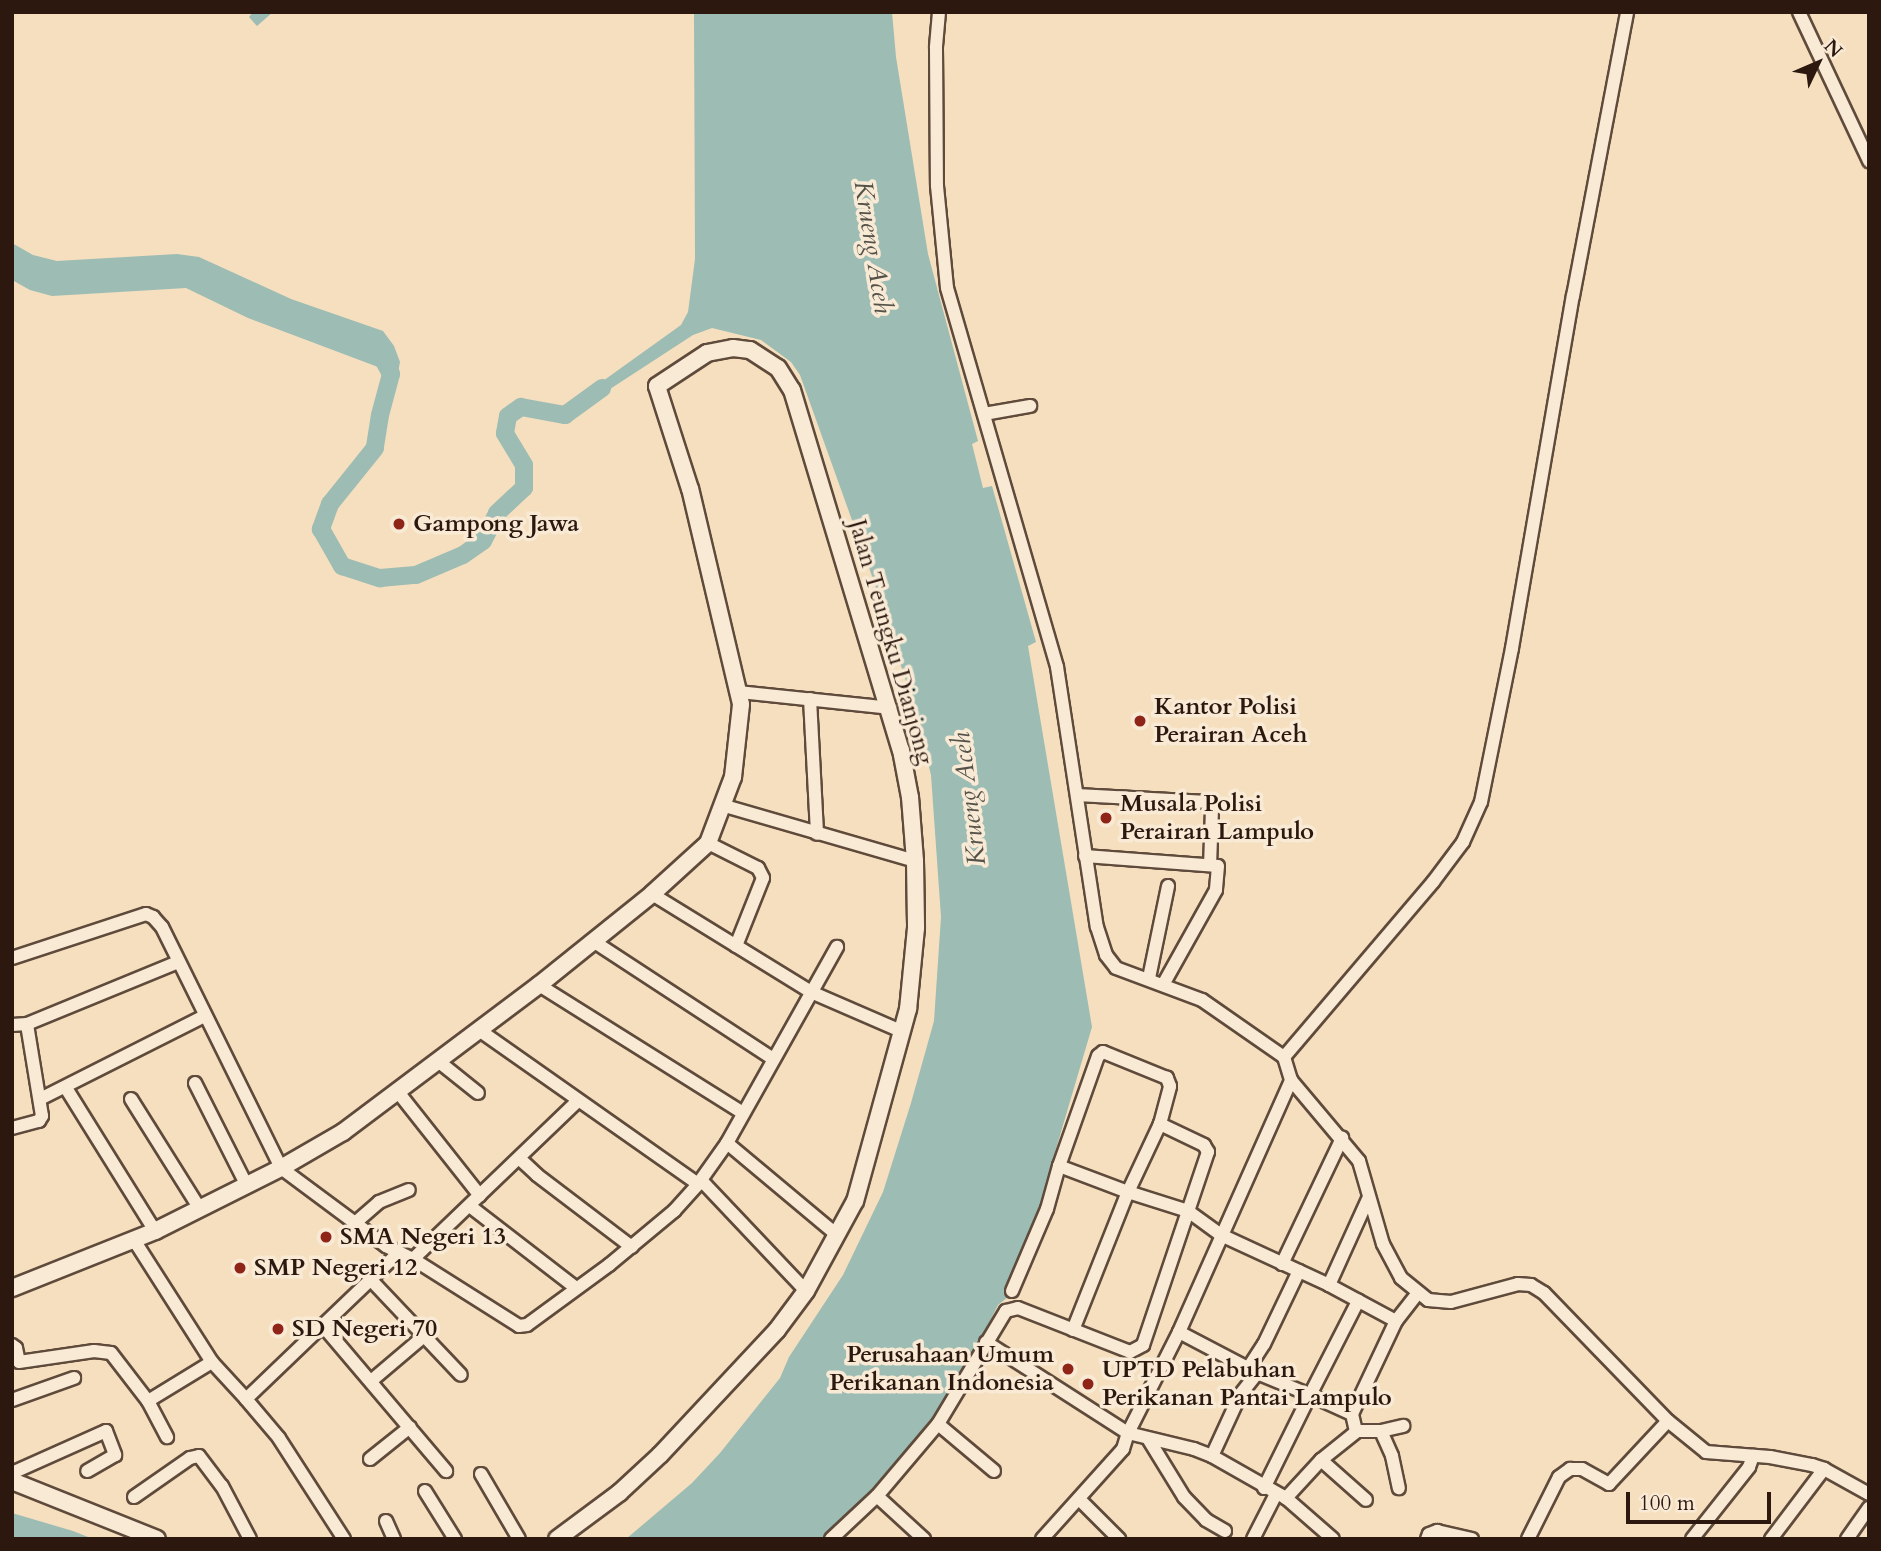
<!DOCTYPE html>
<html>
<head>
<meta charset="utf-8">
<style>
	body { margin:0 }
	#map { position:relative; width:1881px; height:1551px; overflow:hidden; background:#f5dfbe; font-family:Cardo,serif }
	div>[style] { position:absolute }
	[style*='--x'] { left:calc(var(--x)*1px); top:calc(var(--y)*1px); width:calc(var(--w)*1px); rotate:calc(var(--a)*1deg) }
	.water>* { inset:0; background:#9cbcb4 }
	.river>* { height:18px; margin:-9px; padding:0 9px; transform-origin:9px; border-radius:9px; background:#9cbcb4 }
	.roads { filter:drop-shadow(2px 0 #5f4a3b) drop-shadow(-2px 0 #5f4a3b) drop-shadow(0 2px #5f4a3b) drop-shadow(0 -2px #5f4a3b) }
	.street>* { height:12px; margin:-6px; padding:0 6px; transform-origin:6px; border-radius:6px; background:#f8ead5 }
	.secondary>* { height:16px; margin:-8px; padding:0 8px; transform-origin:8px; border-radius:8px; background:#f8ead5 }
	.dots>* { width:19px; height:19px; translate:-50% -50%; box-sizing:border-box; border:4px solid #f8ead5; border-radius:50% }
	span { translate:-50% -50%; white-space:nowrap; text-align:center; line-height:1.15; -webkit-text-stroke:7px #f8ead5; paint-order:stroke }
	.poi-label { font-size:24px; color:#2d180f; font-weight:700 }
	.left { translate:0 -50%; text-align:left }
	.right { translate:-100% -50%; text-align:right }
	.street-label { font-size:24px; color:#2d180f }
	.water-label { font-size:26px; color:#545149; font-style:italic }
	.frame { position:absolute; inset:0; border:14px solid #2d180f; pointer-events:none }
	.north { position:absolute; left:1783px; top:28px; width:70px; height:70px; -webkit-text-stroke:5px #f8ead5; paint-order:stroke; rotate:46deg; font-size:19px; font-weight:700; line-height:28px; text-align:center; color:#2d180f }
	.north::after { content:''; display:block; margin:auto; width:24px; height:32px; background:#2d180f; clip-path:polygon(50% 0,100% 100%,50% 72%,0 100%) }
	.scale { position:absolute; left:1626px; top:1492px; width:145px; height:32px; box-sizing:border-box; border:4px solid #2d180f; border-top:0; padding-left:9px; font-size:21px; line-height:24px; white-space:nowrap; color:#2d180f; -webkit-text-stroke:5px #f8ead5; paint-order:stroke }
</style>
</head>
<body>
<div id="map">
	<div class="water">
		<div style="clip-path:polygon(253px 12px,273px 12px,257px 26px,249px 17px)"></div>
		<div style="clip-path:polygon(694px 12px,892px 12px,896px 57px,928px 254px,978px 441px,972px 444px,983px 488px,992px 486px,1036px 642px,1028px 646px,1092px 1027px,1045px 1186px,1049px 1195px,1008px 1297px,998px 1305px,945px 1411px,878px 1490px,829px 1539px,626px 1539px,692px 1483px,720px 1453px,780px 1378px,789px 1357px,843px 1275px,883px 1192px,911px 1103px,934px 1021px,941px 917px,931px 775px,915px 709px,872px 576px,800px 375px,791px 362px,761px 340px,712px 328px,693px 335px,587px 404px,582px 396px,681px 325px,688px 312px,695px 259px)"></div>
		<div style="clip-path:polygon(12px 243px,33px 255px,57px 261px,177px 254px,199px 257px,291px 299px,383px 331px,394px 346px,400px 362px,397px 378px,378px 367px,248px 318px,186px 288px,52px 296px,30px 290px,12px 280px)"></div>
		<div style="clip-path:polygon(12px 1513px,73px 1531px,93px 1539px,12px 1539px)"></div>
	</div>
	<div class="river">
		<div style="--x:380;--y:354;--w:23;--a:61"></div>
		<div style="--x:391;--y:374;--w:42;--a:105"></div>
		<div style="--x:380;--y:415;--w:33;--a:99"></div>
		<div style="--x:375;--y:448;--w:72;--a:128.8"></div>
		<div style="--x:330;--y:504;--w:27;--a:110"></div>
		<div style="--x:321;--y:529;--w:43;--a:60.4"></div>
		<div style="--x:342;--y:566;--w:40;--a:18"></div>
		<div style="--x:380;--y:578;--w:36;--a:-5"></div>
		<div style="--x:416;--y:575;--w:51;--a:-23.1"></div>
		<div style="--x:463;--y:555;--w:24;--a:-35"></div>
		<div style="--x:483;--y:541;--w:31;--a:-63"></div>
		<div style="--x:497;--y:513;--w:37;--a:-43"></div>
		<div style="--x:524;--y:488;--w:23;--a:-90"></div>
		<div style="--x:524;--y:465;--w:37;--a:-121"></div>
		<div style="--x:505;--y:433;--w:17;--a:-80"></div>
		<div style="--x:508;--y:416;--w:16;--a:-35"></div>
		<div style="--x:521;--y:407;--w:45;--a:10.3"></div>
		<div style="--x:565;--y:415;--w:46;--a:-36.1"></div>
	</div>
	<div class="roads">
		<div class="street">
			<div style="--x:939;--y:12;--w:36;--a:95"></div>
			<div style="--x:936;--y:48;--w:138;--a:89.6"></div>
			<div style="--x:937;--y:186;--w:102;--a:84.4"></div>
			<div style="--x:947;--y:288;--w:395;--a:73.8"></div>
			<div style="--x:1057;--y:667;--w:263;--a:81.3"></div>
			<div style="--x:1097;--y:927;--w:29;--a:72"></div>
			<div style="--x:1106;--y:955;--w:16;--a:52"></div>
			<div style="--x:1116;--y:968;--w:92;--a:20.4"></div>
			<div style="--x:1202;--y:1000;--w:100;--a:34.8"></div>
			<div style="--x:1284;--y:1057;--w:24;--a:73"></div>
			<div style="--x:1799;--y:12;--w:165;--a:64.8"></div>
			<div style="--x:984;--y:414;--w:47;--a:-9.9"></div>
			<div style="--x:739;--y:692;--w:152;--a:6"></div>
			<div style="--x:810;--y:699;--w:135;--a:87"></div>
			<div style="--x:1077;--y:795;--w:131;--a:3.1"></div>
			<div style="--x:1208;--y:802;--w:8;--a:60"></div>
			<div style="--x:1212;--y:809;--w:56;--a:92"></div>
			<div style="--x:725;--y:806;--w:198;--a:16.1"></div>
			<div style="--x:708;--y:843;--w:56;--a:26.6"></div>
			<div style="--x:758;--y:868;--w:11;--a:63"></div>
			<div style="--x:763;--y:878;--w:73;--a:111.7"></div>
			<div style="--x:1085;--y:856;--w:133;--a:4.3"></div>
			<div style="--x:1218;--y:866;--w:24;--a:95"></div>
			<div style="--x:1216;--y:890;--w:107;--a:119.2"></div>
			<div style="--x:652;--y:894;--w:189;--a:31.6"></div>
			<div style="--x:813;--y:993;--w:98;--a:23.4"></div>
			<div style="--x:593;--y:941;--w:215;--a:33.2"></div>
			<div style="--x:12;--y:958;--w:141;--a:-18.2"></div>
			<div style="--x:146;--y:914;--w:8;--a:23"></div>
			<div style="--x:153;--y:917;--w:13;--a:48"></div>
			<div style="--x:162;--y:927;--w:269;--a:63.7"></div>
			<div style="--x:281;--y:1168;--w:131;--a:36.6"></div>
			<div style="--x:386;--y:1246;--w:30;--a:26"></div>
			<div style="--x:413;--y:1259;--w:125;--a:32.3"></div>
			<div style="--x:519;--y:1326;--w:8;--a:-7"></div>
			<div style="--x:527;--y:1325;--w:102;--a:-36.2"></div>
			<div style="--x:609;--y:1265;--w:85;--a:-39.7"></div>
			<div style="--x:674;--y:1211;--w:36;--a:-48"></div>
			<div style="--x:698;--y:1184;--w:50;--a:-54.7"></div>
			<div style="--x:727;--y:1143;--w:225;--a:-60.7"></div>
			<div style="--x:1149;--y:978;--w:94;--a:-78.3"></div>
			<div style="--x:539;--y:985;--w:241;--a:32.1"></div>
			<div style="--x:12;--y:1025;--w:15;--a:-4"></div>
			<div style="--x:27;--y:1024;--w:163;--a:-22.3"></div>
			<div style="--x:479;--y:1030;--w:268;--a:35.1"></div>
			<div style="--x:1284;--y:1057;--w:230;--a:-49.6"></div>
			<div style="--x:1433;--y:882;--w:50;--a:-53.1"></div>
			<div style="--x:1463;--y:842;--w:44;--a:-65.8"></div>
			<div style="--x:1481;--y:802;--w:157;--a:-78.6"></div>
			<div style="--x:1512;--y:648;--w:357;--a:-80.2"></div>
			<div style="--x:1573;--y:296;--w:289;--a:-79.2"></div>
			<div style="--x:438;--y:1061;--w:51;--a:38.7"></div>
			<div style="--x:195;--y:1083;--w:113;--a:63.2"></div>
			<div style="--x:66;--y:1088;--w:168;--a:58.1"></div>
			<div style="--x:398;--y:1092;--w:132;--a:51.7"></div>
			<div style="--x:40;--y:1099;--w:184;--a:-26.8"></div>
			<div style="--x:131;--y:1099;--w:130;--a:57.9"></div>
			<div style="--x:12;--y:1128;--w:28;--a:-15"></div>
			<div style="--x:39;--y:1121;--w:6;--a:-59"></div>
			<div style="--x:42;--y:1116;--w:93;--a:-99.3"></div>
			<div style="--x:727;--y:1143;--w:142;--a:39.9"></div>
			<div style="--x:520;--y:1159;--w:23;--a:43"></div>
			<div style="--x:537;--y:1175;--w:119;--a:37.2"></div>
			<div style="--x:701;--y:1180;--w:153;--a:46.6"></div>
			<div style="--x:471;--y:1207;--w:133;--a:37.6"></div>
			<div style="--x:355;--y:1223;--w:32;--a:-41"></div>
			<div style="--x:379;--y:1202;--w:32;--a:-22"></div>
			<div style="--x:134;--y:1240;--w:145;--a:57.4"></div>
			<div style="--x:212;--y:1362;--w:50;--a:47.4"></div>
			<div style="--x:413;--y:1259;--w:228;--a:-43.8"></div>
			<div style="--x:1282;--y:1264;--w:140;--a:-64.5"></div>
			<div style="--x:372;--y:1281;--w:129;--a:46.6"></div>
			<div style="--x:1329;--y:1285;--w:94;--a:-65.6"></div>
			<div style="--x:1012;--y:1291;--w:89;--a:-66.9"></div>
			<div style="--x:1047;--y:1209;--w:45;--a:-74.4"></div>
			<div style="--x:324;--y:1327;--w:189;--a:49.7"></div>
			<div style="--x:1073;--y:1330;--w:149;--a:-68.3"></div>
			<div style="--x:1128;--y:1192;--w:75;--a:-64.8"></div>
			<div style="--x:1160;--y:1124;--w:39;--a:-75"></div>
			<div style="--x:1170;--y:1086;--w:9;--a:-111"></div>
			<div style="--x:1167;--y:1078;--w:69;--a:-157.9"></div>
			<div style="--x:1103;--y:1052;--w:6;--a:141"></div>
			<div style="--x:1098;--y:1056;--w:117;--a:109.5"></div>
			<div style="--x:1059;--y:1166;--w:74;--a:20.6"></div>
			<div style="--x:1128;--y:1192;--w:63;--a:17.6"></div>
			<div style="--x:1188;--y:1211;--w:41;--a:36"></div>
			<div style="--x:1221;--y:1235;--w:119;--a:24.8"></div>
			<div style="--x:1329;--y:1285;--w:76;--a:28.2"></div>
			<div style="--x:1179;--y:1332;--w:88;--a:27.7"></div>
			<div style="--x:1257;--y:1373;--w:57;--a:22.5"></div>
			<div style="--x:1310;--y:1395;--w:106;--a:-62.9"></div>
			<div style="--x:986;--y:1342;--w:169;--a:32.7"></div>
			<div style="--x:1128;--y:1433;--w:68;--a:13.6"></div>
			<div style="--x:1194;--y:1449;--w:19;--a:21"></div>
			<div style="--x:1212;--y:1456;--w:85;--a:29.6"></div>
			<div style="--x:1286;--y:1498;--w:62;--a:41.1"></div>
			<div style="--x:12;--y:1345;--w:5;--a:37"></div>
			<div style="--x:16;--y:1348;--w:14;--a:78"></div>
			<div style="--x:19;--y:1362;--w:76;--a:-8.3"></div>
			<div style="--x:94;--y:1351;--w:17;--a:7"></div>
			<div style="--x:111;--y:1353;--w:61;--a:52.4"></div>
			<div style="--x:148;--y:1401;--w:41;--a:62.2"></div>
			<div style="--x:1249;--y:1367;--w:27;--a:-57"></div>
			<div style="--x:1264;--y:1344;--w:81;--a:-64.4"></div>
			<div style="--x:371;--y:1381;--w:70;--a:-40.3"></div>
			<div style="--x:12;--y:1400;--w:66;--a:-19.5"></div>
			<div style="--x:148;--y:1401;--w:75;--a:-31.4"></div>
			<div style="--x:1352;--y:1414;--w:103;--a:-64.7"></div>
			<div style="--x:1396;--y:1321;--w:36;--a:-52"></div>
			<div style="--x:938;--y:1424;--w:73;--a:40"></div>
			<div style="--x:1356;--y:1431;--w:25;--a:0"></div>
			<div style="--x:1381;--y:1431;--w:23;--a:-13"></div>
			<div style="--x:1381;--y:1431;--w:27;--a:66"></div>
			<div style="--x:1392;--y:1456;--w:33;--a:78"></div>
			<div style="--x:1149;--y:1440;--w:67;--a:58.4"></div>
			<div style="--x:1184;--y:1497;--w:32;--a:46"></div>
			<div style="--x:1206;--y:1520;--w:22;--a:30"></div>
			<div style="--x:1212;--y:1456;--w:67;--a:-65.3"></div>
			<div style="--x:1240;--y:1395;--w:28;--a:-52"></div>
			<div style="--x:370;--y:1459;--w:51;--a:-38.7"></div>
			<div style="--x:1321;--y:1460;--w:60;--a:41.6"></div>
			<div style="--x:12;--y:1473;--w:103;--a:-24.1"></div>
			<div style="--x:106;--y:1431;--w:26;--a:69"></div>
			<div style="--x:115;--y:1455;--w:32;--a:150"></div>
			<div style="--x:481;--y:1474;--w:75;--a:59.7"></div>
			<div style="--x:1264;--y:1488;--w:104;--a:-63.7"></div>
			<div style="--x:1310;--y:1395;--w:46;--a:24.3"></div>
			<div style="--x:1352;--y:1414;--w:18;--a:77"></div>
			<div style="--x:1356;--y:1432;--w:45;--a:141.3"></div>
			<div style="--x:1321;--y:1460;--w:52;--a:132.6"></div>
			<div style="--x:425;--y:1491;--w:57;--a:58"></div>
			<div style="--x:877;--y:1496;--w:64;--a:42.5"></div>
			<div style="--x:134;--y:1497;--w:68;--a:-34.9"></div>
			<div style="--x:190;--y:1458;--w:9;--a:-13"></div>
			<div style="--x:199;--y:1456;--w:38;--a:53"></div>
			<div style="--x:222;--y:1486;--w:60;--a:62.2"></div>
			<div style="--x:1079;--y:1499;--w:57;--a:45"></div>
			<div style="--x:386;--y:1521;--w:20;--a:66"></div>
			<div style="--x:344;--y:1539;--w:120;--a:-122.8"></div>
			<div style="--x:279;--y:1438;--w:51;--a:-130.2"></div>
			<div style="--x:246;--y:1399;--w:211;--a:-43.8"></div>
			<div style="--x:831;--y:1539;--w:63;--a:-43.1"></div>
			<div style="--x:877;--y:1496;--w:94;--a:-49.7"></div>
			<div style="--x:938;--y:1424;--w:132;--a:-59"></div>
			<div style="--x:1006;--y:1311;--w:12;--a:-14"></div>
			<div style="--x:1018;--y:1308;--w:120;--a:21.4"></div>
			<div style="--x:1130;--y:1352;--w:15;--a:-28"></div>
			<div style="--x:1143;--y:1345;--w:204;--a:-71.4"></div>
			<div style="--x:1208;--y:1152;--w:8;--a:-120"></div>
			<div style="--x:1204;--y:1145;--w:49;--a:-154.5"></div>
			<div style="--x:1042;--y:1539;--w:121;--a:-48"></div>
			<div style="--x:1123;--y:1449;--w:17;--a:-73"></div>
			<div style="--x:1128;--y:1433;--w:113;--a:-63.2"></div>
			<div style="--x:1179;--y:1332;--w:276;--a:-66"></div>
			<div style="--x:1291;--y:1080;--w:106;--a:50"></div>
			<div style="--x:1359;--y:1161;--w:86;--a:73.9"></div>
			<div style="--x:1383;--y:1244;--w:38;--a:62"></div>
			<div style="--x:1401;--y:1278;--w:35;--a:39"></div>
			<div style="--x:1428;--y:1300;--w:23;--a:5"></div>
			<div style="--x:1451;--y:1302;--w:69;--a:-15"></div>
			<div style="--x:1518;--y:1284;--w:13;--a:4"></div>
			<div style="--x:1531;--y:1285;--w:15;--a:32"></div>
			<div style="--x:1544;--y:1293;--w:178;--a:45.9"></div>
			<div style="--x:1668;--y:1421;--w:49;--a:39.2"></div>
			<div style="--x:1706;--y:1452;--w:64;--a:4.5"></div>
			<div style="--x:1770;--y:1457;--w:43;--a:10.8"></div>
			<div style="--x:1812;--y:1465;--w:13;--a:18"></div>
			<div style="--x:1824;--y:1469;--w:51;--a:29.1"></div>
			<div style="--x:1253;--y:1539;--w:51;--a:-62.9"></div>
			<div style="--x:1427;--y:1539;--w:5;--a:-68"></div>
			<div style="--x:1429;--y:1534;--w:9;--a:-21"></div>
			<div style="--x:1437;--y:1531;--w:36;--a:13"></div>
			<div style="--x:1528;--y:1539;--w:69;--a:-63.4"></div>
			<div style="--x:1559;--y:1477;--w:14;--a:-36"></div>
			<div style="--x:1570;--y:1469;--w:12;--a:0"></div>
			<div style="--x:1582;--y:1469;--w:31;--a:29"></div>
			<div style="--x:1609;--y:1484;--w:86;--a:-46.9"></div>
			<div style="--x:1692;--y:1539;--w:92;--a:-51.6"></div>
			<div style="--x:1749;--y:1467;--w:12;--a:-70"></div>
			<div style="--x:1771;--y:1539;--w:88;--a:-52.9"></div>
			<div style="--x:1847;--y:1539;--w:38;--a:-55"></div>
		</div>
		<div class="secondary">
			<div style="--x:12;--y:1288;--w:154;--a:-21.7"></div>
			<div style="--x:155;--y:1231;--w:141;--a:-26.6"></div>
			<div style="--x:281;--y:1168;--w:72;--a:-30.1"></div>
			<div style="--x:343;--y:1132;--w:245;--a:-36.9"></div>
			<div style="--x:539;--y:985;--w:145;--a:-38.8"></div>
			<div style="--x:652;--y:894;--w:76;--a:-42.3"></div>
			<div style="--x:708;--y:843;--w:71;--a:-69.3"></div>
			<div style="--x:733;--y:777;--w:73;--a:-83.7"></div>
			<div style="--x:741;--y:704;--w:221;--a:-103.3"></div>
			<div style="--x:690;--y:489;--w:108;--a:-107.8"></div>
			<div style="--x:657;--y:386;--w:60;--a:-33.4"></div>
			<div style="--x:707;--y:353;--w:26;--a:-11"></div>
			<div style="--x:733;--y:348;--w:17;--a:7"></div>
			<div style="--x:750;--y:350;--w:33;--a:33"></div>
			<div style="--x:778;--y:368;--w:26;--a:58"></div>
			<div style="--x:792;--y:390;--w:376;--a:73.2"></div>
			<div style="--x:901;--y:750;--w:48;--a:79.2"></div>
			<div style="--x:910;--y:797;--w:64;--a:85.5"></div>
			<div style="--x:915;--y:861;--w:67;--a:89.1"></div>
			<div style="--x:916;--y:928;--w:81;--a:95.6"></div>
			<div style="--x:908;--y:1009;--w:199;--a:105.4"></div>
			<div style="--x:855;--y:1201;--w:102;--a:118.6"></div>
			<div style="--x:806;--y:1291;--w:49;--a:126.6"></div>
			<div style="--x:777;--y:1330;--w:171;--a:133.1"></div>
			<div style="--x:660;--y:1455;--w:56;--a:137.2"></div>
			<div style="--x:619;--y:1493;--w:77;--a:143.4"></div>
			<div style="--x:12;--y:1481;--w:156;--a:21.8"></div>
		</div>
	</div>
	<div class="dots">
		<div style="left:399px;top:524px;background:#8f2418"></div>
		<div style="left:1140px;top:721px;background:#8f2418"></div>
		<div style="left:1106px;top:818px;background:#8f2418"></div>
		<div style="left:326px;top:1237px;background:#8f2418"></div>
		<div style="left:240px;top:1268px;background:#8f2418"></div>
		<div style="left:278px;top:1329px;background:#8f2418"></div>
		<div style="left:1068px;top:1369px;background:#8f2418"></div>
		<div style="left:1088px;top:1384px;background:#8f2418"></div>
	</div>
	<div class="poi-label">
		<span class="left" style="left:413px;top:524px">Gampong Jawa</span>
		<span class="left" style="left:1154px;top:721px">Kantor Polisi<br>Perairan Aceh</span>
		<span class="left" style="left:1120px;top:818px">Musala Polisi<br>Perairan Lampulo</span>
		<span class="left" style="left:340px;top:1237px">SMA Negeri 13</span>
		<span class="left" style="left:254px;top:1268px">SMP Negeri 12</span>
		<span class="left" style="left:292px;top:1329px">SD Negeri 70</span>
		<span class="right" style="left:1054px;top:1369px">Perusahaan Umum<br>Perikanan Indonesia</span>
		<span class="left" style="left:1102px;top:1384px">UPTD Pelabuhan<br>Perikanan Pantai Lampulo</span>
	</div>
	<div class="street-label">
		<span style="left:891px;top:642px;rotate:74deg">Jalan Teungku Dianjong</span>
	</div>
	<div class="water-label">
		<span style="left:873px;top:247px;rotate:81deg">Krueng Aceh</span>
		<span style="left:969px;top:799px;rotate:-97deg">Krueng Aceh</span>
	</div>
	<div class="frame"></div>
	<div class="north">N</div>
	<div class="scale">100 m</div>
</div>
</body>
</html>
